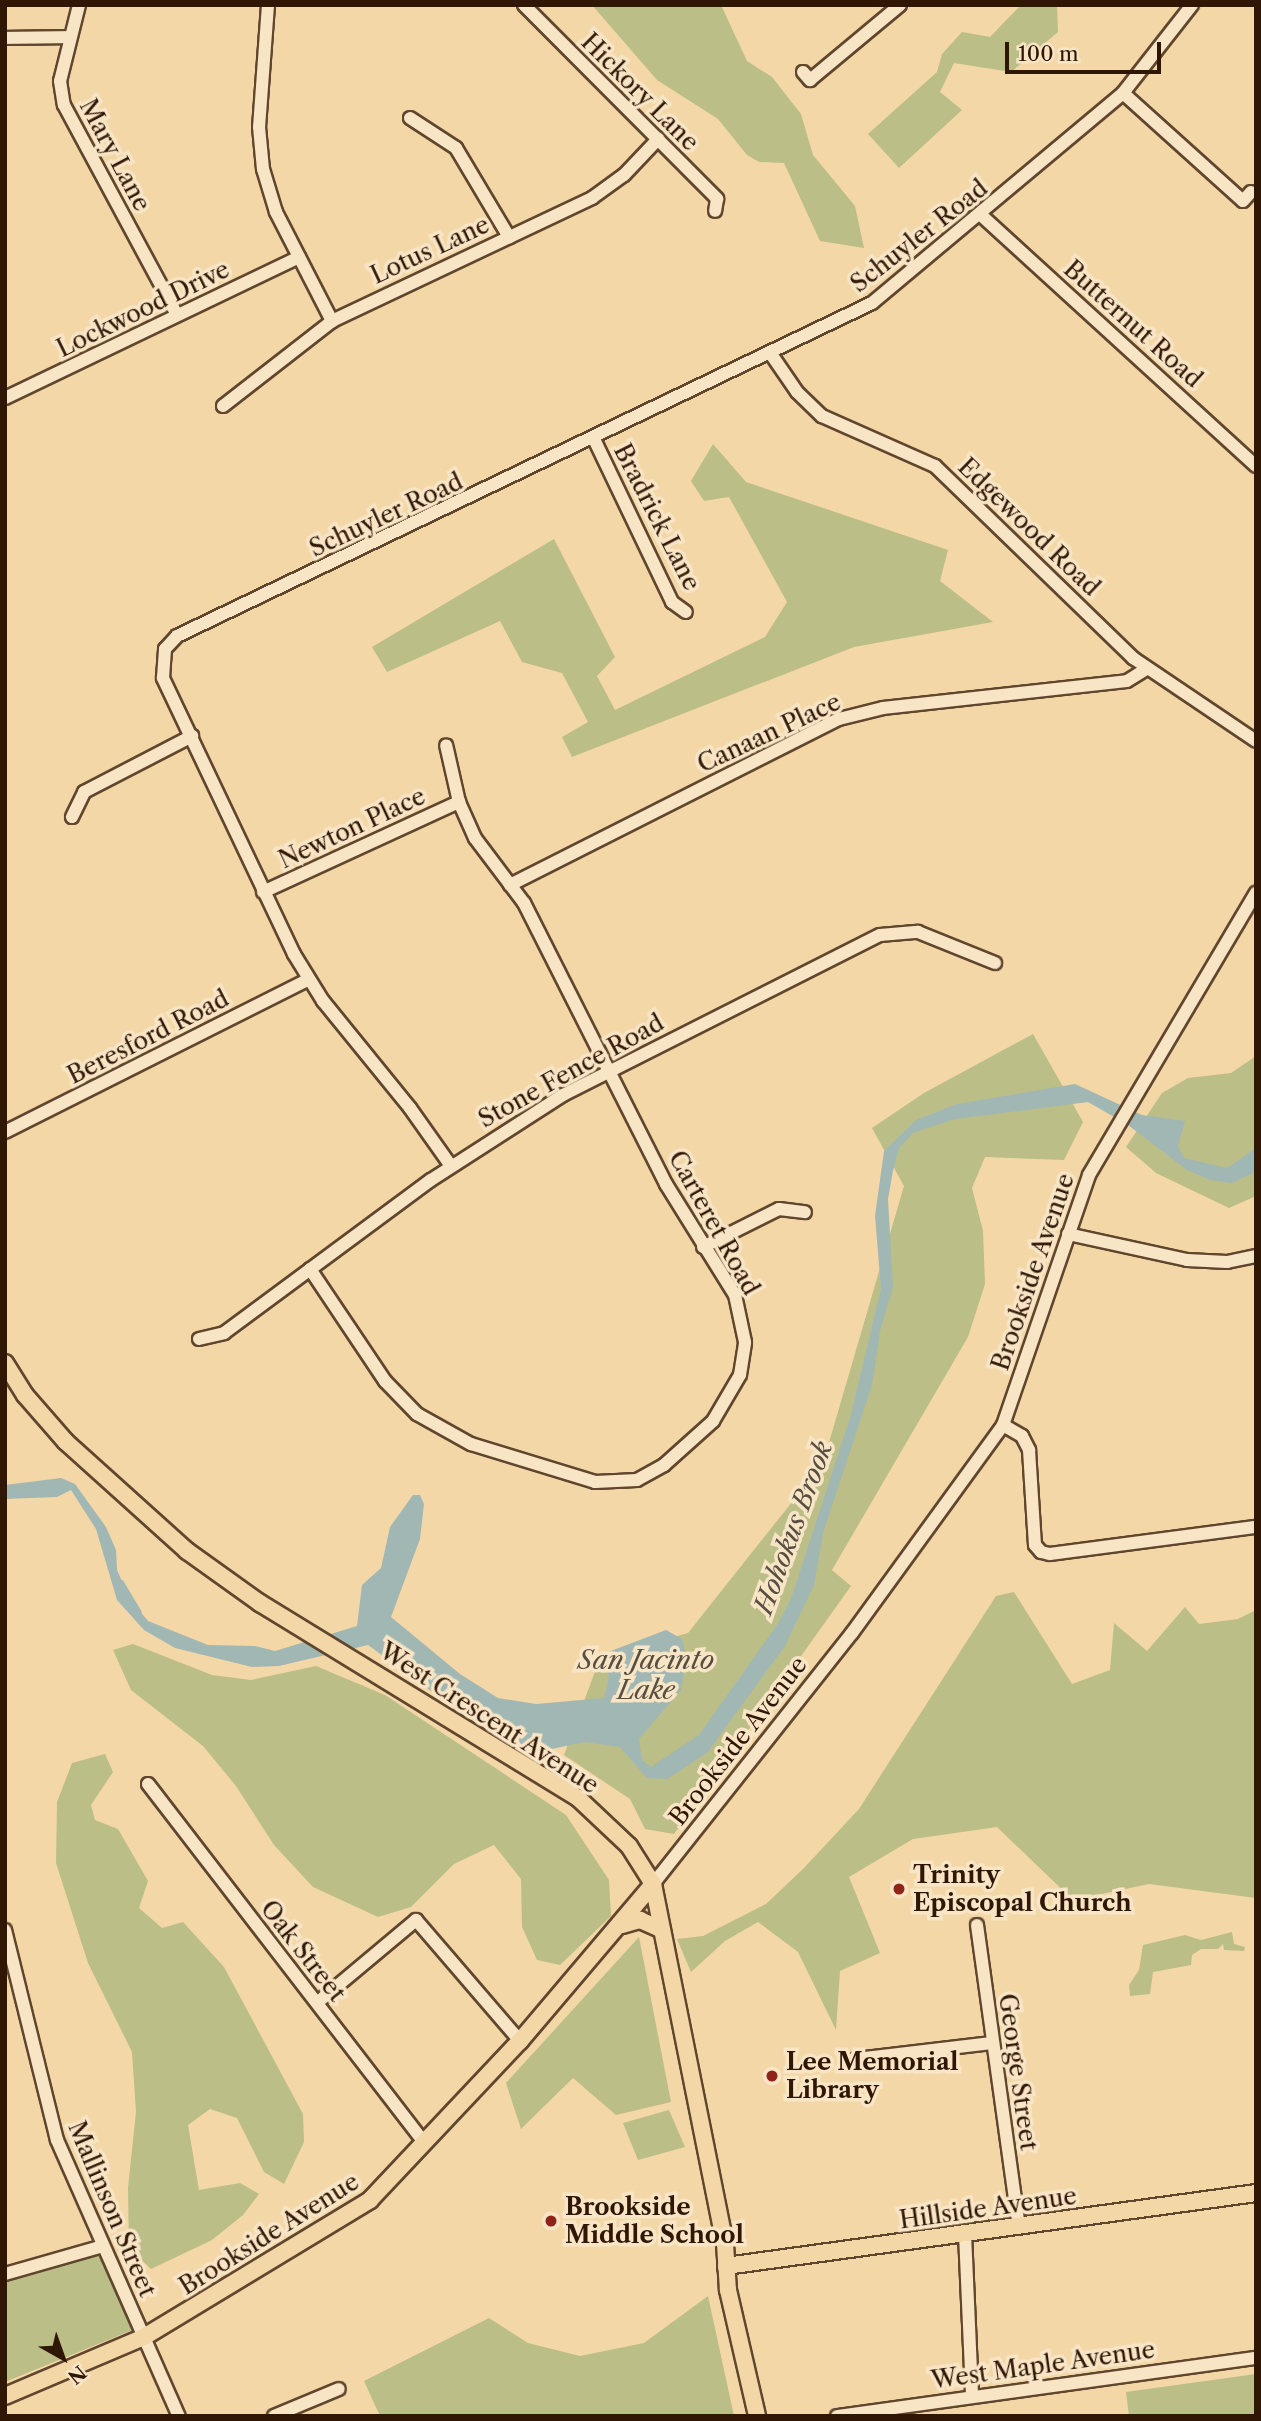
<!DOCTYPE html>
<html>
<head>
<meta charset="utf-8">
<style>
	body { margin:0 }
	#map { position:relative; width:1261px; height:2421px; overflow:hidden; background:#f3d7a7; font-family:"Libre Caslon Text",serif }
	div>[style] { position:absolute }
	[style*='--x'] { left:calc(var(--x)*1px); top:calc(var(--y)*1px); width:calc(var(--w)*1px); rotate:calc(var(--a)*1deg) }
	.green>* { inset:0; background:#bbbe87 }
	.water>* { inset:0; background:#a1b7b4 }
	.stream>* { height:3.5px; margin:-1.75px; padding:0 1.75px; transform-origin:1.75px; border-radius:1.75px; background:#a1b7b4 }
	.roads { filter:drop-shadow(2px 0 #61462e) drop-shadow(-2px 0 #61462e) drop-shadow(0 2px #61462e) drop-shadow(0 -2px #61462e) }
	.minor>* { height:12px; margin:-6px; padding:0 6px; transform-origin:6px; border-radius:6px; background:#f7e5c6 }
	.major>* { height:16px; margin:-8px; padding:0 8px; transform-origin:8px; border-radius:8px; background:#f3d7a7 }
	.dots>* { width:19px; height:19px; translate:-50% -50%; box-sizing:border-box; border:4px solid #f7e5c6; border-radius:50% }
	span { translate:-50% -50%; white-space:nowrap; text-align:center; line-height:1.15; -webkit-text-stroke:7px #f7e5c6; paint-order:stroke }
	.street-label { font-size:24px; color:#301605 }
	.poi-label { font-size:24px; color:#301605; font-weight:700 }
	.left { translate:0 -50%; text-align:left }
	.water-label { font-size:26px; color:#584e42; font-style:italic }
	.frame { position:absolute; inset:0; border:7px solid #301605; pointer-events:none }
	.north { position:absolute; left:28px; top:2323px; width:70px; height:70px; -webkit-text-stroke:5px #f7e5c6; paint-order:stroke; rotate:140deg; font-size:19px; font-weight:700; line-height:28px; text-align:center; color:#301605 }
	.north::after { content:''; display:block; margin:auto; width:24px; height:32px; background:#301605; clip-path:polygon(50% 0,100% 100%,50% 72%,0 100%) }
	.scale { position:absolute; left:1005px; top:42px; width:156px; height:32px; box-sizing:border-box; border:4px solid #301605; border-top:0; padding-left:9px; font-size:21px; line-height:24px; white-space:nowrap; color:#301605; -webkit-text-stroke:5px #f7e5c6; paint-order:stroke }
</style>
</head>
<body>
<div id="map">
	<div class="green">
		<div style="clip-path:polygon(592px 5px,721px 5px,747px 61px,772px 77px,801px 114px,813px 155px,855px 206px,864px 248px,820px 241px,784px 163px,759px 162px,747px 155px,718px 119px,657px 80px)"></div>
		<div style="clip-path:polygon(1021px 5px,1057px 5px,1058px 32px,1011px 72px,954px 63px,940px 92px,962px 110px,899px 168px,868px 134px,937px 72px,942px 54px,962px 32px,990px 37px)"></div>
		<div style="clip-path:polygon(713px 444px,746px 482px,948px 550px,940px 581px,993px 622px,854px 647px,572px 757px,562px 737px,588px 722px,562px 673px,522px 662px,500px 621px,387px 672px,372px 647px,554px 539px,615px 657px,597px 676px,615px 710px,765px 637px,787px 602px,729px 497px,704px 501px,691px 481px)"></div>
		<div style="clip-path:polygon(1033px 1034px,1083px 1122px,1064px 1160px,985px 1157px,972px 1188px,983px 1231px,985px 1284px,968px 1337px,832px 1570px,851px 1586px,674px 1834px,645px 1829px,630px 1799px,564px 1755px,600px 1658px,688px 1633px,823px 1463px,904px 1186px,872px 1128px,924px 1093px)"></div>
		<div style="clip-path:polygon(1256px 1056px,1256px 1196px,1229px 1208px,1156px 1173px,1126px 1147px,1162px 1093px,1188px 1078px,1231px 1073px)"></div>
		<div style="clip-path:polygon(1014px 1592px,1072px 1684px,1110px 1670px,1114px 1623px,1147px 1651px,1185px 1607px,1199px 1624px,1238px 1619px,1256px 1610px,1256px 1898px,1149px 1884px,1073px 1900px,997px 1827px,913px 1839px,849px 1877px,880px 1953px,840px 1971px,836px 2030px,798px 1952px,758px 1922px,725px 1941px,691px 1972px,677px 1939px,703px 1936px,766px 1904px,803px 1869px,859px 1809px,996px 1596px)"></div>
		<div style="clip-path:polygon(133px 1644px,212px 1675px,251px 1680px,316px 1666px,385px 1695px,566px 1815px,609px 1880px,611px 1916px,560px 1965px,537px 1960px,522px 1927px,521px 1879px,494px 1845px,454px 1864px,411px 1907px,378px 1917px,313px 1887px,274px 1845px,236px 1786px,203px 1746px,131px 1690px,113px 1650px)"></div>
		<div style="clip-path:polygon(105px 1754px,113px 1772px,91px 1805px,95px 1820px,118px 1829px,148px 1881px,139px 1908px,162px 1928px,183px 1922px,224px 1967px,303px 2114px,304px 2142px,284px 2184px,264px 2172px,237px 2118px,210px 2109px,188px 2125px,199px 2190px,240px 2183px,259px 2194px,243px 2215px,212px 2240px,151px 2269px,129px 2248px,128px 2188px,136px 2112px,132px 2052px,88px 1963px,56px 1863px,57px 1802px,72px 1763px)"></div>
		<div style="clip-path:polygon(1232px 1932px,1234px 1944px,1245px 1947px,1244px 1951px,1224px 1950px,1223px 1944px,1218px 1949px,1201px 1949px,1192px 1955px,1191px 1965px,1153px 1972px,1150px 1994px,1130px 1996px,1129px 1985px,1139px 1970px,1143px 1945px,1185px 1935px,1201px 1940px)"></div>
		<div style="clip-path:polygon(639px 1937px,671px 2102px,616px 2115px,573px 2078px,521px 2129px,506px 2083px)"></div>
		<div style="clip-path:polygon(669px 2110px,685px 2147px,638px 2160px,623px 2123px)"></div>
		<div style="clip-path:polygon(99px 2251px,135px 2329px,5px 2382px,5px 2280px)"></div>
		<div style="clip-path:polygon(708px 2296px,734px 2416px,380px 2416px,364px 2381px,489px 2318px,528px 2343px,580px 2356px,644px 2343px)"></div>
		<div style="clip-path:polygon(1256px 2374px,1256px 2416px,1129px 2416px,1126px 2392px)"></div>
	</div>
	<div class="water">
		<div style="clip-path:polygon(1075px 1084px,1142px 1115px,1185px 1121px,1178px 1146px,1184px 1158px,1227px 1168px,1256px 1148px,1256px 1172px,1232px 1183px,1210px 1180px,1187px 1170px,1128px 1125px,1088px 1102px,955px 1119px,913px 1133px,899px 1148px,893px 1171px,888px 1199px,893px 1287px,880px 1331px,872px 1385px,823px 1533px,814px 1585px,785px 1646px,707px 1753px,667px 1779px,647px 1778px,620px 1747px,585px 1742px,537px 1752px,523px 1746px,478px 1717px,453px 1707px,368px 1645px,279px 1666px,252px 1667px,175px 1648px,144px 1630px,117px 1600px,96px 1529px,71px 1490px,57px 1497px,5px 1499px,5px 1485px,61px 1478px,75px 1484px,106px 1527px,116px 1550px,117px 1570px,130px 1599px,148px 1621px,208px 1645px,255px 1646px,275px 1651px,357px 1626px,362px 1585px,381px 1568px,390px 1527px,413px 1495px,420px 1495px,424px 1504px,420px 1539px,391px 1617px,460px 1674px,498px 1698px,536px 1704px,604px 1698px,609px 1677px,603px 1654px,666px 1630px,682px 1639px,686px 1658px,681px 1690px,639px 1739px,642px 1760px,651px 1767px,699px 1735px,777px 1625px,791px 1599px,850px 1418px,881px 1289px,875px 1216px,884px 1151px,916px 1120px,957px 1104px)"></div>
	</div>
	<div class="stream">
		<div style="--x:122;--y:1582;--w:35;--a:59"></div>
	</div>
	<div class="roads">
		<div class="minor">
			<div style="--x:79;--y:5;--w:78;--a:104"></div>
			<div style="--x:60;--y:81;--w:24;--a:81"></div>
			<div style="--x:64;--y:105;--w:238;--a:61.7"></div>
			<div style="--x:268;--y:5;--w:122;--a:94.2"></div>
			<div style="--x:259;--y:127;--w:42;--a:84.6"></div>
			<div style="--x:263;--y:169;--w:45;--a:73.2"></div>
			<div style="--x:276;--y:212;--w:123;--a:62.8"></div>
			<div style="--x:524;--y:5;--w:274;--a:45.1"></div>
			<div style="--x:717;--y:199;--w:12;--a:99"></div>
			<div style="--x:5;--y:38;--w:65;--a:-0.9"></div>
			<div style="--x:803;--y:72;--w:11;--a:49"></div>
			<div style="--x:810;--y:80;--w:117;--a:-39.8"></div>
			<div style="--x:1123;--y:93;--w:161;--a:42"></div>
			<div style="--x:1243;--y:201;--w:12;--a:-48"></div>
			<div style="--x:410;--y:118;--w:55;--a:33.1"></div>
			<div style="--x:456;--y:148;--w:104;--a:59.2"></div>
			<div style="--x:981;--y:215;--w:372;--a:42.4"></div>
			<div style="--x:771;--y:354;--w:46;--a:55.6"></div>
			<div style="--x:797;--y:392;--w:35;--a:44"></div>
			<div style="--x:822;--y:416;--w:124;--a:23.9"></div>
			<div style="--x:935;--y:466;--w:276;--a:44.1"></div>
			<div style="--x:1133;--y:658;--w:148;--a:34"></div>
			<div style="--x:5;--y:398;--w:326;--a:-25.6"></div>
			<div style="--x:223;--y:406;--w:138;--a:-37.9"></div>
			<div style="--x:332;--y:321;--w:288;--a:-25.3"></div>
			<div style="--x:592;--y:198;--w:39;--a:-36"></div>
			<div style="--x:624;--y:175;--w:50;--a:-46.6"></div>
			<div style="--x:594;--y:439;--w:181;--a:64.4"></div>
			<div style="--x:672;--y:602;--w:17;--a:36"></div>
			<div style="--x:72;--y:817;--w:28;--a:-64"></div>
			<div style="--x:84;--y:792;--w:122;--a:-27.4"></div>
			<div style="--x:510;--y:885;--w:369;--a:-26.8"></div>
			<div style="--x:839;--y:719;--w:45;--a:-14"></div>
			<div style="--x:883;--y:708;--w:245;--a:-6.3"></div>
			<div style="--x:1127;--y:681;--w:22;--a:-32"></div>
			<div style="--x:263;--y:892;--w:216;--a:-24.7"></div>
			<div style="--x:5;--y:1132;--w:340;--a:-26.7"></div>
			<div style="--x:451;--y:1166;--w:71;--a:-125.3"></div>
			<div style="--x:410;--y:1108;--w:138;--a:-129.1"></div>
			<div style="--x:323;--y:1001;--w:55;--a:-121.7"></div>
			<div style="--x:294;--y:954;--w:306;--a:-115.4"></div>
			<div style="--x:163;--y:678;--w:29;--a:-86"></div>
			<div style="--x:165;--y:649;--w:18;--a:-47"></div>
			<div style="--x:177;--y:636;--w:771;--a:-25.6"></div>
			<div style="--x:872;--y:303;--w:327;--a:-39.9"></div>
			<div style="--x:1123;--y:93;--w:112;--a:-51.9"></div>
			<div style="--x:1068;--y:1234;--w:122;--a:12.3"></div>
			<div style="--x:1187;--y:1260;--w:40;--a:2.9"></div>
			<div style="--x:1227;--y:1262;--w:30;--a:-12"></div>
			<div style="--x:703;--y:1247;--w:85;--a:-26.6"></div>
			<div style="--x:779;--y:1209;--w:26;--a:7"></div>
			<div style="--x:310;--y:1269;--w:135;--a:56.2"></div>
			<div style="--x:385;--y:1381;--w:46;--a:45.9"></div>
			<div style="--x:417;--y:1414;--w:62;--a:29.1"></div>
			<div style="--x:471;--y:1444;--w:130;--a:17"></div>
			<div style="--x:595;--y:1482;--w:42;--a:-2.7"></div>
			<div style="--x:637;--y:1480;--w:31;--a:-29"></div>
			<div style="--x:664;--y:1465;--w:66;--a:-41.9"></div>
			<div style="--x:713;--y:1421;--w:53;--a:-59.6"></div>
			<div style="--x:740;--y:1375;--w:33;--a:-81"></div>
			<div style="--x:745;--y:1342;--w:48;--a:-102"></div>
			<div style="--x:735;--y:1295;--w:131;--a:-121.9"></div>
			<div style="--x:666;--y:1184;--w:315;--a:-116.8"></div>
			<div style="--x:524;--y:903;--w:81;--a:-127"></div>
			<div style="--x:475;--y:838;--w:39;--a:-114"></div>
			<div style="--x:459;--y:802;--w:58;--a:-102.8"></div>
			<div style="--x:199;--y:1339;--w:26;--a:-13"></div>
			<div style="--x:224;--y:1333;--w:257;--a:-36.5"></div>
			<div style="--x:431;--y:1180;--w:157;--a:-32.8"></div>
			<div style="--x:563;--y:1095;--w:355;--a:-26.8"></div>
			<div style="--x:880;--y:935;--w:38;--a:-5"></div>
			<div style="--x:918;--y:932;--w:83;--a:21.9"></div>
			<div style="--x:1003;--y:1425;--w:22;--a:30"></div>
			<div style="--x:1022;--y:1436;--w:16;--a:63"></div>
			<div style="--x:1029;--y:1450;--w:95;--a:86.4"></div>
			<div style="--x:1035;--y:1545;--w:9;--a:49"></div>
			<div style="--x:1041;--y:1552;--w:9;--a:13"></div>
			<div style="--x:1050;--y:1554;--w:208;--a:-7.5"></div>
			<div style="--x:148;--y:1784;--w:454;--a:52.4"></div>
			<div style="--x:653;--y:1884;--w:320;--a:-51.6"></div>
			<div style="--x:852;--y:1633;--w:257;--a:-54"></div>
			<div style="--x:1003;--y:1425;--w:264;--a:-71"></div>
			<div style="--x:1089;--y:1175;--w:328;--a:-59.4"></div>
			<div style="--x:977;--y:1925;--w:304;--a:82.1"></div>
			<div style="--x:5;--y:1930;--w:216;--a:76.1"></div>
			<div style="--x:57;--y:2140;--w:302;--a:66.2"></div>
			<div style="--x:318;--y:2002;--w:128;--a:-39.9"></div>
			<div style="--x:416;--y:1920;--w:160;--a:49.3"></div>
			<div style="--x:856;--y:2059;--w:137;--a:-6.7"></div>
			<div style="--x:965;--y:2234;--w:161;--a:87.5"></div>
			<div style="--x:5;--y:2274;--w:102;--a:-15.9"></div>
			<div style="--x:274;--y:2416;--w:70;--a:-22.6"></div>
			<div style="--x:837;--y:2416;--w:423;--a:-7.9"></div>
		</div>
		<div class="major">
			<div style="--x:5;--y:1363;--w:38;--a:58"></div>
			<div style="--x:25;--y:1395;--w:62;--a:48.9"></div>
			<div style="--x:66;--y:1442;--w:163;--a:42"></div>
			<div style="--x:187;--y:1551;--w:90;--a:35.5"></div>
			<div style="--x:260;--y:1603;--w:373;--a:31.5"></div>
			<div style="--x:578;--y:1798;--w:70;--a:43.3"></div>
			<div style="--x:629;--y:1846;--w:45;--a:57.7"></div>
			<div style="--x:653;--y:1884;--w:367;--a:78.7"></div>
			<div style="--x:725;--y:2244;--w:46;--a:86.3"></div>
			<div style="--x:728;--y:2290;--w:129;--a:77"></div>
			<div style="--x:622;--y:1925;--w:19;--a:-16"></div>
			<div style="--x:640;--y:1920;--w:24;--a:24"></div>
			<div style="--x:726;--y:2266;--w:535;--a:-7.84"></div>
			<div style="--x:5;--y:2396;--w:151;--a:-23"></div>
			<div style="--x:144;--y:2337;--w:264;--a:-31.2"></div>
			<div style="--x:370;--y:2200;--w:219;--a:-46.7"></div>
			<div style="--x:520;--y:2041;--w:206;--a:-49.7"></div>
		</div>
	</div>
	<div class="dots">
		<div style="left:899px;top:1889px;background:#8f2418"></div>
		<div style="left:772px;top:2076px;background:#8f2418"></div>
		<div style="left:551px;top:2221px;background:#8f2418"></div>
	</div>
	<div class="street-label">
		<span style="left:640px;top:92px;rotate:45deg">Hickory Lane</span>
		<span style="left:115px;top:155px;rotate:62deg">Mary Lane</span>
		<span style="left:919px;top:236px;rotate:-38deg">Schuyler Road</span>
		<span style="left:430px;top:250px;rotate:-25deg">Lotus Lane</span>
		<span style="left:143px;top:309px;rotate:-26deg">Lockwood Drive</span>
		<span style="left:1133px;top:324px;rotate:42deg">Butternut Road</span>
		<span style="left:386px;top:515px;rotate:-25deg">Schuyler Road</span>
		<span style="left:657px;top:517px;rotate:63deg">Bradrick Lane</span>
		<span style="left:1029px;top:527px;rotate:44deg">Edgewood Road</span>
		<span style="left:769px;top:733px;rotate:-25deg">Canaan Place</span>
		<span style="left:352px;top:828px;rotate:-25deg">Newton Place</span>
		<span style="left:148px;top:1037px;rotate:-27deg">Beresford Road</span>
		<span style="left:571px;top:1071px;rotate:-29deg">Stone Fence Road</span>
		<span style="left:714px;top:1223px;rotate:61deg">Carteret Road</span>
		<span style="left:1033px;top:1272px;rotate:-71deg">Brookside Avenue</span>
		<span style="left:489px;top:1718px;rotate:33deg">West Crescent Avenue</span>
		<span style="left:738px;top:1741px;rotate:-52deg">Brookside Avenue</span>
		<span style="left:303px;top:1951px;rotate:52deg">Oak Street</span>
		<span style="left:1018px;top:2072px;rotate:82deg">George Street</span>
		<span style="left:988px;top:2208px;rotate:-8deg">Hillside Avenue</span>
		<span style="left:112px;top:2209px;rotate:67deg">Mallinson Street</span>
		<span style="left:269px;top:2234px;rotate:-32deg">Brookside Avenue</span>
		<span style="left:1043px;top:2365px;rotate:-8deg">West Maple Avenue</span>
	</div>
	<div class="poi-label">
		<span class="left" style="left:913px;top:1889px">Trinity<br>Episcopal Church</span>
		<span class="left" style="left:786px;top:2076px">Lee Memorial<br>Library</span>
		<span class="left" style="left:565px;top:2221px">Brookside<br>Middle School</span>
	</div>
	<div class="water-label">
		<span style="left:794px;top:1528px;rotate:-70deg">Hohokus Brook</span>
		<span style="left:646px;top:1676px">San Jacinto<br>Lake</span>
	</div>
	<div class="frame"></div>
	<div class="north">N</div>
	<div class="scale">100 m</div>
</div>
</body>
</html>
